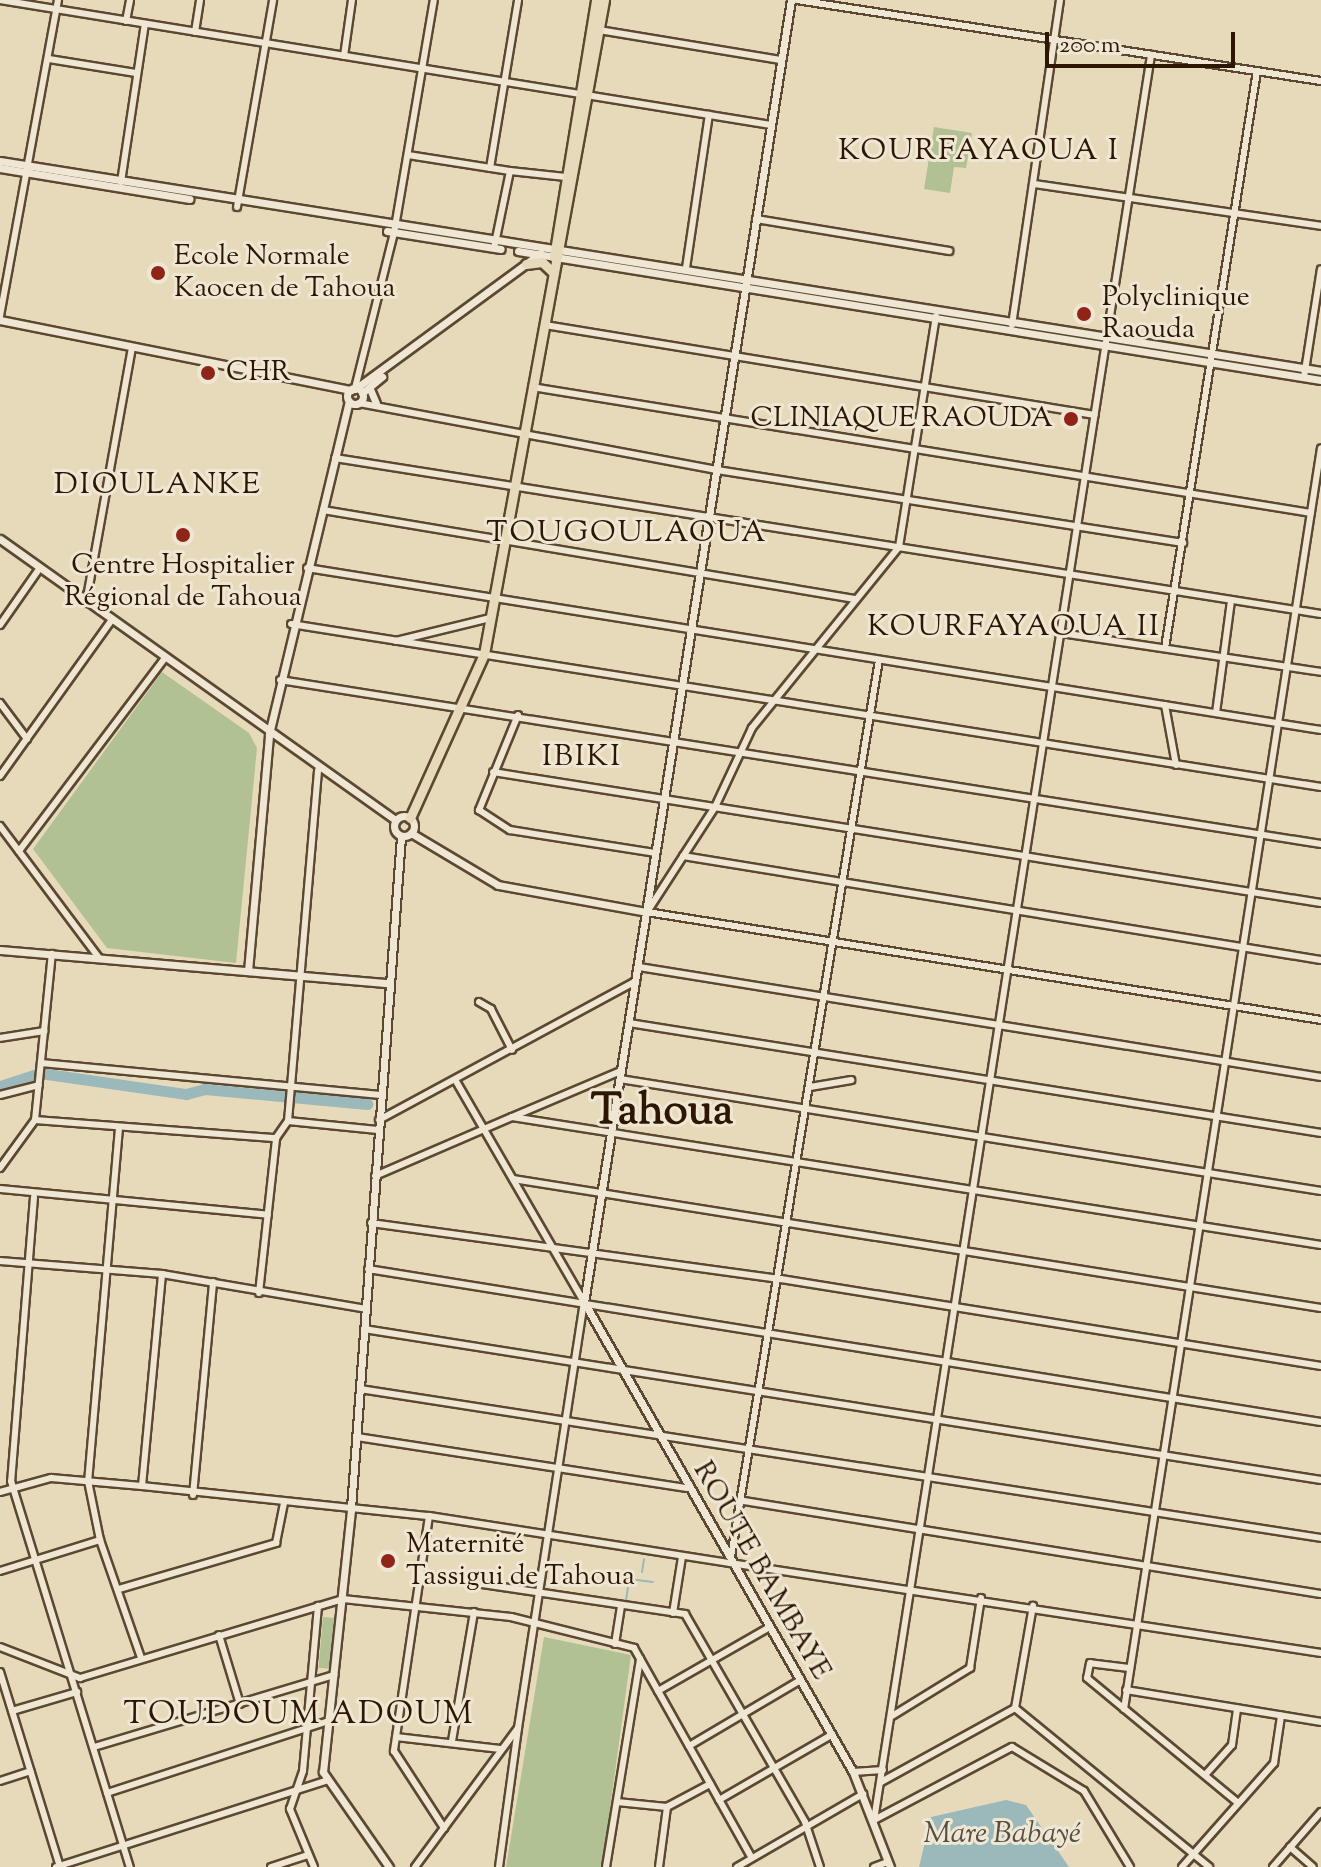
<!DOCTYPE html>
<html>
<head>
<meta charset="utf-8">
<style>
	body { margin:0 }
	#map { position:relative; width:1321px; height:1867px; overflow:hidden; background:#e7dabb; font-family:"Sorts Mill Goudy",serif }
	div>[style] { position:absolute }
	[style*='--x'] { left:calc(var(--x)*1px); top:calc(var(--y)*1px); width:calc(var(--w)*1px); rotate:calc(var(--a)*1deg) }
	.green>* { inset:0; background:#b1c193; transform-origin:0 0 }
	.water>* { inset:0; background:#9bb8bb }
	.stream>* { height:2px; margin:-1px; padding:0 1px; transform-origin:1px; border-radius:1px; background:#9bb8bb }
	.river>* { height:11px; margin:-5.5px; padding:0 5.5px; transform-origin:5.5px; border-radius:5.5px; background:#9bb8bb }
	.roads { filter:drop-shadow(2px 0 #5c4830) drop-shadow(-2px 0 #5c4830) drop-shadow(0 2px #5c4830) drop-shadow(0 -2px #5c4830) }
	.minor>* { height:6px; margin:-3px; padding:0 3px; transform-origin:3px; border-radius:3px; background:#efe7d3 }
	.tertiary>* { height:7px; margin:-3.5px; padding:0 3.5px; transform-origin:3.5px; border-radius:3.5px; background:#efe7d3 }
	.tertiary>.ring { margin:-3.5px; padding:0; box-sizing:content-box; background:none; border:7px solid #efe7d3; border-radius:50% }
	.primary>* { height:9px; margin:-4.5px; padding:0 4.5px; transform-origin:4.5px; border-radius:4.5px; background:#e7dabb }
	.dots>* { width:22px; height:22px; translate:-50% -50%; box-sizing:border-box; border:4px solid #efe7d3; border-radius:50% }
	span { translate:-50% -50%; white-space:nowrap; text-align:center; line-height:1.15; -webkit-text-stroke:6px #efe7d3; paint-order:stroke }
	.poi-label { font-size:28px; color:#2d1702 }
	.left { translate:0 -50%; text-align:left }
	.right { translate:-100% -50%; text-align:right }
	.street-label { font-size:28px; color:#2d1702 }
	.neighbourhood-label { font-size:30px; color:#2d1702; letter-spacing:2px }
	.water-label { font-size:30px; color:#544f43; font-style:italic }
	.quarter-label { font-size:32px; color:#2d1702; letter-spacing:2px }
	.town-label { font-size:44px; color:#2d1702; font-weight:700 }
	.scale { position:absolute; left:1045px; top:32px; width:190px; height:36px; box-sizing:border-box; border:4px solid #2d1702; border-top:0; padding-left:10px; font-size:24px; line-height:28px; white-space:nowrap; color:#2d1702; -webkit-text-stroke:6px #efe7d3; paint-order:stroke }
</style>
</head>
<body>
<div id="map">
	<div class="green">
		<div style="clip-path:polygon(934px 127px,972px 133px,966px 168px,954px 167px,950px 193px,924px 189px)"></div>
		<div style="clip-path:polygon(162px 672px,249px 733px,257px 748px,236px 963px,107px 948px,33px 849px)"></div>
		<div style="left:323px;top:1617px;width:11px;height:51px;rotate:5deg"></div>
		<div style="clip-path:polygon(544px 1637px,631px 1655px,602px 1867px,506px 1867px)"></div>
	</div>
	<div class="water">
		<div style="clip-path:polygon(1006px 1800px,1026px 1805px,1069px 1867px,919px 1867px,931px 1817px)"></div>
	</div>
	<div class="stream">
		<div style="--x:642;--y:1572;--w:13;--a:-81"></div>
		<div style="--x:626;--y:1601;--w:22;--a:-82"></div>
		<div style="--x:629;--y:1579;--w:24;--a:7"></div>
	</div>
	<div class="river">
		<div style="--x:0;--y:1086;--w:42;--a:-18"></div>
		<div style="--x:40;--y:1073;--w:148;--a:8.2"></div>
		<div style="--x:186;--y:1094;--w:20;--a:-15"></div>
		<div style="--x:205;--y:1089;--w:163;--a:5.3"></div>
	</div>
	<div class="roads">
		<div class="minor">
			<div style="--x:0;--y:0;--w:781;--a:9.21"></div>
			<div style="--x:797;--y:0;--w:530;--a:8.79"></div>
			<div style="--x:126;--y:21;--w:21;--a:-79"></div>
			<div style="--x:599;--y:30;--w:184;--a:9.4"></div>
			<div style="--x:195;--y:32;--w:32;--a:-81"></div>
			<div style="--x:344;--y:56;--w:57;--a:-81.9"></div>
			<div style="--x:49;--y:59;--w:88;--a:9.1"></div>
			<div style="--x:408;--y:155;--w:103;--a:8.9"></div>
			<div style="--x:510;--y:171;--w:79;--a:101.7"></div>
			<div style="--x:490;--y:168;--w:170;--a:-80.5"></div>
			<div style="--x:510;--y:171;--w:56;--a:6.1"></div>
			<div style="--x:121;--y:182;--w:160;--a:-81.4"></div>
			<div style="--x:1034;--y:184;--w:290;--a:8.3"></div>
			<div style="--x:237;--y:207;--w:210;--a:-80.1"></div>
			<div style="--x:756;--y:219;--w:196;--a:9.4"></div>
			<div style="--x:686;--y:268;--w:155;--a:-81.5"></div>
			<div style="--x:0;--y:316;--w:321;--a:-79.6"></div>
			<div style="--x:936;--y:316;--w:234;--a:99.1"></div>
			<div style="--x:899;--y:547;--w:233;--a:129.1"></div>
			<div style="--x:752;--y:728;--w:87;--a:115.1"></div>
			<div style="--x:715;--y:807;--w:125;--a:122.9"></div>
			<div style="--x:647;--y:912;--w:683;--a:9.1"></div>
			<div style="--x:545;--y:325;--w:557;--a:9.29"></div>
			<div style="--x:1012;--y:325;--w:329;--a:-81.6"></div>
			<div style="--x:1304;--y:377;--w:109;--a:-81.1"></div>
			<div style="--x:532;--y:387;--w:789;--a:9.19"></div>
			<div style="--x:355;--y:388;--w:160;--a:-75.9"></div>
			<div style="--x:394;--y:233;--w:236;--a:-80.3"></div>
			<div style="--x:359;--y:403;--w:364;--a:10.6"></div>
			<div style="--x:717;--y:470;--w:472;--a:8.9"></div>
			<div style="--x:335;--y:458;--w:998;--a:8.99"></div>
			<div style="--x:323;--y:510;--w:539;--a:9.5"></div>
			<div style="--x:307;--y:568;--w:1027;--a:9.08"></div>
			<div style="--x:86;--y:603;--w:260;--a:-79.8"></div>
			<div style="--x:291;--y:624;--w:1043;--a:8.99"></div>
			<div style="--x:0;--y:625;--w:68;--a:-55.1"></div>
			<div style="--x:1061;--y:633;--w:263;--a:8.5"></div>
			<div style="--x:396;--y:641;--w:97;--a:-13.7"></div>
			<div style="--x:1165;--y:648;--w:584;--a:-80.94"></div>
			<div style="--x:879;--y:660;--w:915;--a:99.37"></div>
			<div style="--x:730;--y:1563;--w:598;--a:8.66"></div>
			<div style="--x:280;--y:680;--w:1054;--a:8.95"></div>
			<div style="--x:0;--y:703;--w:45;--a:53.1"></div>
			<div style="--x:1165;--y:705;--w:61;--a:79.6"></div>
			<div style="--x:1216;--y:713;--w:114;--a:-82.4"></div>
			<div style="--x:518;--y:715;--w:103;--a:112.3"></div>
			<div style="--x:479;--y:810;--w:37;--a:33"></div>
			<div style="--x:510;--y:830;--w:148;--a:9"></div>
			<div style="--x:493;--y:772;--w:838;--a:8.99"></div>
			<div style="--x:0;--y:776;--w:191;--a:-54.4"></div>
			<div style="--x:0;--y:826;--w:166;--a:53.1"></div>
			<div style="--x:19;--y:851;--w:241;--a:-52.9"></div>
			<div style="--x:683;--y:856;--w:646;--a:9.26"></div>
			<div style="--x:639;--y:967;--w:691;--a:9.16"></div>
			<div style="--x:479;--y:1002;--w:14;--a:30"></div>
			<div style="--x:491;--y:1009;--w:46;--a:62.9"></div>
			<div style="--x:629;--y:1023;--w:701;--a:9.03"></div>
			<div style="--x:0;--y:1038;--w:45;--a:-9"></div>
			<div style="--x:41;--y:1063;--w:341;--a:5.4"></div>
			<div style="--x:620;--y:1079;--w:710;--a:9.08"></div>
			<div style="--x:810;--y:1087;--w:42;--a:-9.7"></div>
			<div style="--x:0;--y:1095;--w:40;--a:-14.4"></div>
			<div style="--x:512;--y:1117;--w:118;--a:-22.9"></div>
			<div style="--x:35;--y:1120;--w:167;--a:-84.2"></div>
			<div style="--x:379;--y:1120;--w:292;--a:-28.4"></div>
			<div style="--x:288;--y:1121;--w:90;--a:5.7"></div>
			<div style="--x:119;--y:1128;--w:354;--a:95"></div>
			<div style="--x:88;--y:1481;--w:60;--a:78.5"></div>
			<div style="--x:100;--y:1540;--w:125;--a:70.8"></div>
			<div style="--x:0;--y:1168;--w:59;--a:-53.9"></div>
			<div style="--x:35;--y:1120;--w:242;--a:4.3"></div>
			<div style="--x:276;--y:1138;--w:21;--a:-55"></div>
			<div style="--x:288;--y:1121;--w:352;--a:-85.1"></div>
			<div style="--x:375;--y:1176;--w:149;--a:-23.3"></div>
			<div style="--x:512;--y:1117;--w:819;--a:8.99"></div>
			<div style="--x:513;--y:1179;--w:818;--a:9.07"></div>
			<div style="--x:0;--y:1189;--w:269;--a:5.5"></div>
			<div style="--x:34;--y:1197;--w:285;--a:94.6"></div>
			<div style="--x:11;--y:1481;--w:404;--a:72.9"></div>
			<div style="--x:371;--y:1223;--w:414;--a:7.8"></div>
			<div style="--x:781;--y:1279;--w:547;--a:9.15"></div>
			<div style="--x:0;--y:1261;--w:163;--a:4.6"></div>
			<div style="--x:162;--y:1274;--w:207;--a:9.7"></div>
			<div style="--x:368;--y:1269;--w:965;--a:9.12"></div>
			<div style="--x:259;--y:1293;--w:156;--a:-83.7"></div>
			<div style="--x:364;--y:1329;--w:969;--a:8.97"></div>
			<div style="--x:360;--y:1389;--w:972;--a:8.81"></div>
			<div style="--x:357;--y:1437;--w:334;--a:8.8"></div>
			<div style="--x:142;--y:1486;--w:213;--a:-84.6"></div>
			<div style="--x:0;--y:1492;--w:53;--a:-15.4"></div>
			<div style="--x:51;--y:1478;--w:91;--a:5"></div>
			<div style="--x:142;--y:1486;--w:289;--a:6"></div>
			<div style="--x:429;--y:1516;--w:305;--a:8.9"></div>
			<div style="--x:193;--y:1495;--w:214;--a:-84.6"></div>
			<div style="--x:744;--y:1501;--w:584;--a:9.16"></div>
			<div style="--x:429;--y:1516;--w:238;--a:98.5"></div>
			<div style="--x:394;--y:1751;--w:92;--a:57"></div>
			<div style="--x:0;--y:1571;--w:105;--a:-17.2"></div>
			<div style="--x:421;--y:1575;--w:267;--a:8.4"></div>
			<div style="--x:685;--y:1614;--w:240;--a:60"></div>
			<div style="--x:805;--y:1822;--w:47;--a:71.6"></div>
			<div style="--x:119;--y:1589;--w:164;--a:-16.3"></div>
			<div style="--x:276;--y:1543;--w:41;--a:-78.7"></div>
			<div style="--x:673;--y:1613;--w:57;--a:-80.9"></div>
			<div style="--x:219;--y:1635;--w:72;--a:73.1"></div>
			<div style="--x:615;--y:1644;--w:39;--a:-81"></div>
			<div style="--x:0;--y:1647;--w:86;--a:21.2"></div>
			<div style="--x:80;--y:1678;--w:275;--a:-16.7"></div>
			<div style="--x:343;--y:1599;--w:169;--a:6.1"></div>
			<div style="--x:511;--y:1617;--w:127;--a:14.1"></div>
			<div style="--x:634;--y:1648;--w:237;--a:60.7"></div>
			<div style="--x:1129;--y:1668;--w:39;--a:-173"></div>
			<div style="--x:1090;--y:1663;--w:15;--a:101"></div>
			<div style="--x:1087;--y:1678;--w:196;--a:39.6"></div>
			<div style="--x:0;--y:1672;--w:204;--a:72.9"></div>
			<div style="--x:1126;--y:1690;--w:198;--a:9.3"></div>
			<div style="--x:658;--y:1691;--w:127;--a:-29.8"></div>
			<div style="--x:1015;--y:1708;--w:104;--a:-80"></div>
			<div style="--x:1124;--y:1709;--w:1276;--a:-81.12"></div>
			<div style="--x:12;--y:1711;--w:68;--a:-16.3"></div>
			<div style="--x:892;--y:1716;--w:92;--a:-31.6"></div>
			<div style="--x:970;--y:1668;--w:71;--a:-81.1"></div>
			<div style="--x:396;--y:1737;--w:105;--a:6.6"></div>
			<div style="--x:452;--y:1741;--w:131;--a:-80.3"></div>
			<div style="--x:689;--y:1746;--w:128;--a:-30.6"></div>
			<div style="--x:94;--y:1747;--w:251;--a:-16.7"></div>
			<div style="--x:853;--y:1772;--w:30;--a:-4"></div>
			<div style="--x:1205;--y:1775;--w:40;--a:-48"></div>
			<div style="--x:1232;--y:1745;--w:37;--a:-82"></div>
			<div style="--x:0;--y:1781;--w:32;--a:-18"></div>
			<div style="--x:881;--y:1782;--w:153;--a:-28.9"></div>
			<div style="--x:1015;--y:1708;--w:251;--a:39.3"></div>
			<div style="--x:107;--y:1793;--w:233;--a:-18"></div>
			<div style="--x:719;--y:1800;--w:129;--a:-30.1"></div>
			<div style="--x:617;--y:1802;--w:50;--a:5.7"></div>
			<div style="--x:667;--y:1807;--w:49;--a:-28.1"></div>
			<div style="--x:874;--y:1820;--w:1787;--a:-81.08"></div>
			<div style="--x:874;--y:1820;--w:156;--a:-27.9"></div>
			<div style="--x:1012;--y:1747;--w:84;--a:31.4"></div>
			<div style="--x:1084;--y:1791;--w:89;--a:58.8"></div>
			<div style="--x:1290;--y:1847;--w:30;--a:41"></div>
			<div style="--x:56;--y:1867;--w:283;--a:-17.7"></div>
			<div style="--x:271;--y:1867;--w:36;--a:-18"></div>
			<div style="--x:314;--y:1867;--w:63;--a:-112.5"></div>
			<div style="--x:290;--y:1809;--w:40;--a:-71.1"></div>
			<div style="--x:303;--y:1771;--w:166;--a:-84.8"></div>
			<div style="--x:415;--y:1867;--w:173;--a:-53.5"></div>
			<div style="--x:518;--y:1728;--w:431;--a:-81.2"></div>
			<div style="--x:584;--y:1302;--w:255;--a:-120.1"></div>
			<div style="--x:499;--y:1867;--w:140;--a:-82.2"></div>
			<div style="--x:606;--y:1867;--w:211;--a:-80.7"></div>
			<div style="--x:659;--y:1867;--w:61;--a:-82.4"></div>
			<div style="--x:737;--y:1867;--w:146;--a:-30.1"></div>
			<div style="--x:874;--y:1867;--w:15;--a:-20"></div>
			<div style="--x:1182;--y:1867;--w:139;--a:-48.5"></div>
			<div style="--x:1274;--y:1763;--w:48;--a:-81.5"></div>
			<div style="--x:1273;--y:1867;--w:73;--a:-48.9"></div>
		</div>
		<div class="tertiary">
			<div style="--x:791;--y:0;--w:1318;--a:99.03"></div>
			<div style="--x:584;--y:1302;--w:542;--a:60.22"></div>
			<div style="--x:853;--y:1772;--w:102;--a:68.7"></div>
			<div style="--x:0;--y:161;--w:1338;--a:9.03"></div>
			<div style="--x:0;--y:168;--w:192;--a:9.3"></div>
			<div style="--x:387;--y:231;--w:115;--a:9"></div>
			<div style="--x:518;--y:251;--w:813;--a:9.13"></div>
			<div style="--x:0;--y:320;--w:358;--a:11.3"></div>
			<div class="ring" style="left:347px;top:388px;width:9px;height:9px"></div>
			<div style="--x:355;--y:389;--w:230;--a:-36.2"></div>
			<div style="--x:370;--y:389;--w:15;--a:67"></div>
			<div style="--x:362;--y:393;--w:26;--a:-39"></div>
			<div style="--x:0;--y:539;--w:485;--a:35.4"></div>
			<div class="ring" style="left:394px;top:816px;width:13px;height:13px"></div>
			<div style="--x:411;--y:833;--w:101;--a:30.9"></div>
			<div style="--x:498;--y:885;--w:151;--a:10.3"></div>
			<div style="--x:0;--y:950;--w:389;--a:4.9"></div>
			<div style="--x:248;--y:971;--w:238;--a:-84.9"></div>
			<div style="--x:269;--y:734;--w:342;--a:-76.5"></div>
			<div style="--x:389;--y:1867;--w:116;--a:-124.8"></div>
			<div style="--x:323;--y:1772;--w:265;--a:-83.9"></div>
			<div style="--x:351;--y:1508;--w:674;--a:-85.74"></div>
		</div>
		<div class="primary">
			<div style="--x:554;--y:257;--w:260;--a:-80.7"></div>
			<div style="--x:526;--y:264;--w:16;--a:-7"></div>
			<div style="--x:542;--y:262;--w:16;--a:43"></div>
			<div style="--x:410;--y:818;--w:180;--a:-65.7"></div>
			<div style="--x:484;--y:654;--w:665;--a:-79.6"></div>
		</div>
	</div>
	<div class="dots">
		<div style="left:158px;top:273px;background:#8f2418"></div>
		<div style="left:1084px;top:314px;background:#8f2418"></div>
		<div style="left:208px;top:373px;background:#8f2418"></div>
		<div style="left:1071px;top:419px;background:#8f2418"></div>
		<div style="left:183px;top:535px;background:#8f2418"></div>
		<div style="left:388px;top:1561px;background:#8f2418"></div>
	</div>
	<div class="poi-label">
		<span class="left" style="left:174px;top:273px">Ecole Normale<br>Kaocen de Tahoua</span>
		<span class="left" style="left:1102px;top:314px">Polyclinique<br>Raouda</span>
		<span class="left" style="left:226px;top:373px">CHR</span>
		<span class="right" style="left:1053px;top:419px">CLINIAQUE RAOUDA</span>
		<span style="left:183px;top:582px">Centre Hospitalier<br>Régional de Tahoua</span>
		<span class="left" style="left:406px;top:1561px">Maternité<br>Tassigui de Tahoua</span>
	</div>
	<div class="street-label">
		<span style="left:761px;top:1571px;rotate:60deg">ROUTE BAMBAYE</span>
	</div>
	<div class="neighbourhood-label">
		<span style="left:979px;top:152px">KOURFAYAOUA I</span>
		<span style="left:158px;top:486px">DIOULANKE</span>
		<span style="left:627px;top:534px">TOUGOULAOUA</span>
		<span style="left:1014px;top:628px">KOURFAYAOUA II</span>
		<span style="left:582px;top:758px">IBIKI</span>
	</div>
	<div class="water-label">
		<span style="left:1002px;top:1835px">Mare Babayé</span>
	</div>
	<div class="quarter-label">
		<span style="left:299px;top:1715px">TOUDOUM ADOUM</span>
	</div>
	<div class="town-label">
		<span style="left:662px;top:1113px">Tahoua</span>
	</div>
	<div class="scale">200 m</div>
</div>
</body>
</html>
